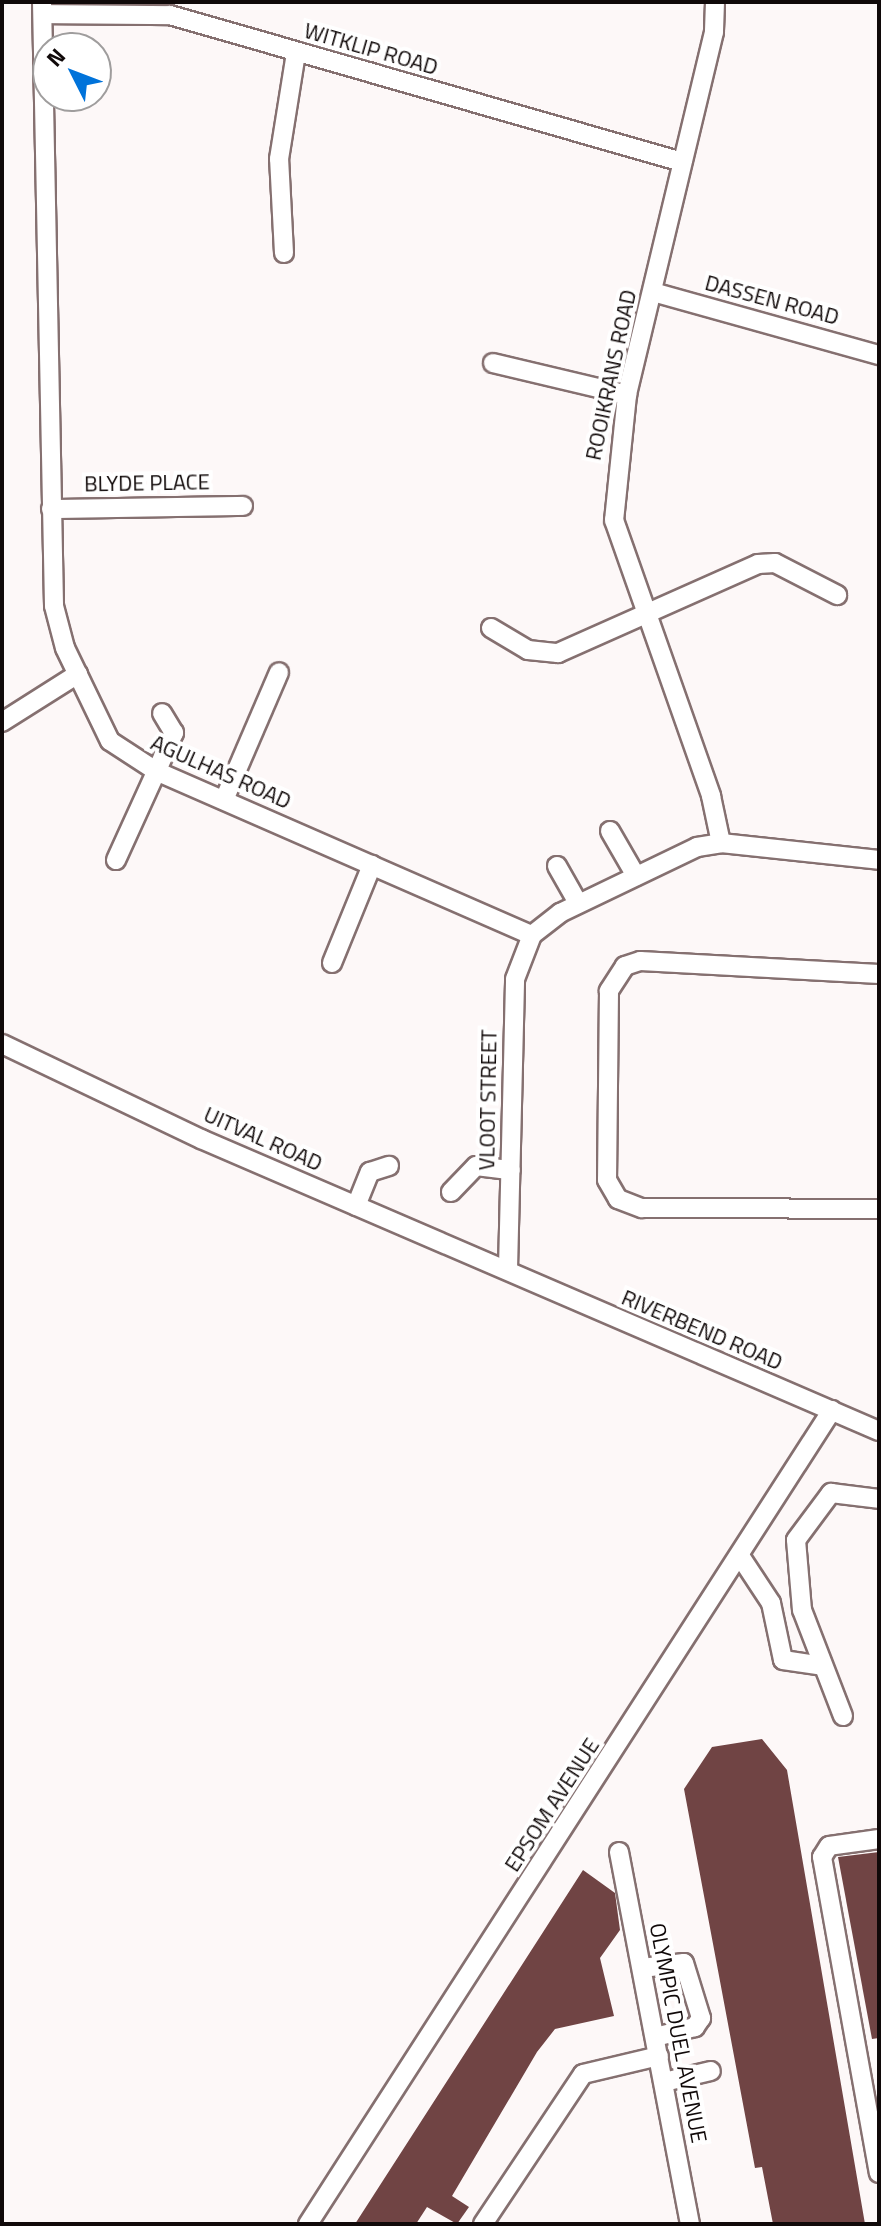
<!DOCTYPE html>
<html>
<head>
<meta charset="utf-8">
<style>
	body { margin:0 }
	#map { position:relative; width:881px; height:2226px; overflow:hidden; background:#fdf8f8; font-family:"Titillium Web",sans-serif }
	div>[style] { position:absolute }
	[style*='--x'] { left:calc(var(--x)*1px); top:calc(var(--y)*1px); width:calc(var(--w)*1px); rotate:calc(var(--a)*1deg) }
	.building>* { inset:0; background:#704444 }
	.roads { filter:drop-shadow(2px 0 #857070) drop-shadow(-2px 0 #857070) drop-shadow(0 2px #857070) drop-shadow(0 -2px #857070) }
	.minor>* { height:18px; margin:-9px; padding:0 9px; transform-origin:9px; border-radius:9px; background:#fff }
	span { translate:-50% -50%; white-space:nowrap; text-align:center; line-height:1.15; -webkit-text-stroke:8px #fff; paint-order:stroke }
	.street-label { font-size:22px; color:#100909 }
	.frame { position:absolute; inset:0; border:4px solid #100909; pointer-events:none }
	.north { position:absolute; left:32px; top:32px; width:80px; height:80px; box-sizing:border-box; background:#fff; border:2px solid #9f9d9d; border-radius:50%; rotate:312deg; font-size:22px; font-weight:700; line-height:32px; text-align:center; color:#100909 }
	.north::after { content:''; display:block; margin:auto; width:28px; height:36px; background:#0073da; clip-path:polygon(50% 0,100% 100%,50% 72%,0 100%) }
</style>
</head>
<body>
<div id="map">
	<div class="building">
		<div style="clip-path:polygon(762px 1739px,787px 1770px,865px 2224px,773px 2224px,762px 2167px,755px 2168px,684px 1789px,712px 1747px)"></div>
		<div style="clip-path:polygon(879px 1852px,879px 2038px,872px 2039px,838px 1857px)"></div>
		<div style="clip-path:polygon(583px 1870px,615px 1893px,620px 1930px,600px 1958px,614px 2016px,555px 2029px,537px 2052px,452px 2196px,469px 2207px,457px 2224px,427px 2207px,416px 2224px,355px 2224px)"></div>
	</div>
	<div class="roads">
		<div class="minor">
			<div style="--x:42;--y:2;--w:604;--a:88.86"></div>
			<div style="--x:54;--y:606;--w:43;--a:75.3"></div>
			<div style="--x:65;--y:648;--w:103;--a:64.2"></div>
			<div style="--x:110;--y:741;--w:55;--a:33.1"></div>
			<div style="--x:156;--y:771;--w:410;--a:23.6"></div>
			<div style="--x:715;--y:2;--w:30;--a:92"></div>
			<div style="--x:714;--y:32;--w:373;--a:103.5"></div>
			<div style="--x:627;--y:395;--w:126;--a:95.9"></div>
			<div style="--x:614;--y:520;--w:293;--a:70.6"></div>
			<div style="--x:711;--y:796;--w:48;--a:78"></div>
			<div style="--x:43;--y:14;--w:127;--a:0.5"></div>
			<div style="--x:170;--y:15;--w:533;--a:16.02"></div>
			<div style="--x:284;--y:253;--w:94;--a:-93"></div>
			<div style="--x:279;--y:159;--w:107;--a:-80.9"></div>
			<div style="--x:653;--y:292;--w:235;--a:15.6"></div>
			<div style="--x:493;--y:363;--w:138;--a:13.4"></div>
			<div style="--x:51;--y:509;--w:192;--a:-0.9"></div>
			<div style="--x:491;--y:628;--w:43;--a:30.7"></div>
			<div style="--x:528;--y:650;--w:30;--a:6"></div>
			<div style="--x:558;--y:653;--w:219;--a:-24"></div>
			<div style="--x:758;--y:564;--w:17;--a:-3"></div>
			<div style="--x:775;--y:563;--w:70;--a:27.3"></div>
			<div style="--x:2;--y:722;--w:90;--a:-32.3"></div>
			<div style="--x:224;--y:800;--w:139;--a:-66.7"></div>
			<div style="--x:610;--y:831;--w:52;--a:60"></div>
			<div style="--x:116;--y:860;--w:140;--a:-65.5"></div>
			<div style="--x:174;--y:733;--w:23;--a:-121"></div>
			<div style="--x:557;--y:866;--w:43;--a:60.4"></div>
			<div style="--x:332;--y:963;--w:106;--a:-67.8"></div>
			<div style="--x:879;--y:974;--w:239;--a:-176.9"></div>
			<div style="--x:640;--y:961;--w:16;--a:162"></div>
			<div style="--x:625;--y:966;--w:30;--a:123"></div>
			<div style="--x:609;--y:991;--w:189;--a:90.6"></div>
			<div style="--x:607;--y:1180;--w:22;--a:60"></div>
			<div style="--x:618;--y:1199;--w:26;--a:21"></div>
			<div style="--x:642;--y:1208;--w:237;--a:0.2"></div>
			<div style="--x:2;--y:1044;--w:221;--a:25.5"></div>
			<div style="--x:201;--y:1139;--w:738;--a:23.3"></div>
			<div style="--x:451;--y:1192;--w:36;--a:-46"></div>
			<div style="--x:476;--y:1166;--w:35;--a:7"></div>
			<div style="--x:356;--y:1206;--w:37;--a:-68"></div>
			<div style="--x:370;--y:1172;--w:20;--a:-18"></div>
			<div style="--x:508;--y:1269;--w:290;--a:-88.6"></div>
			<div style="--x:515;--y:979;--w:47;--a:-68.9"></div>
			<div style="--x:532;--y:935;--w:36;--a:-38"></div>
			<div style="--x:560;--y:913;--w:152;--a:-25.7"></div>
			<div style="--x:697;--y:847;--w:24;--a:-9"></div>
			<div style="--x:721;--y:843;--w:159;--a:6.1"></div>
			<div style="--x:742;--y:1559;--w:53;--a:56.6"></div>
			<div style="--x:771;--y:1603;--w:58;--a:78.1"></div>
			<div style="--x:783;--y:1660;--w:40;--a:8.5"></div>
			<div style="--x:843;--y:1716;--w:114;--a:-111.1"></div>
			<div style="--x:802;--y:1610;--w:70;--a:-94.9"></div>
			<div style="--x:796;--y:1540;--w:59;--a:-53.3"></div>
			<div style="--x:831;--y:1493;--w:48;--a:7.1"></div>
			<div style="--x:879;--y:1839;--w:50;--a:172"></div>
			<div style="--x:829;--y:1846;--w:13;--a:122"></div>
			<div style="--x:822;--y:1857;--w:321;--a:79.8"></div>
			<div style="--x:619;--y:1852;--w:379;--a:79.2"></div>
			<div style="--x:642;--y:1968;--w:42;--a:-6.8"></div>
			<div style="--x:684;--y:1963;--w:58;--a:72.8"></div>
			<div style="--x:701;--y:2018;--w:11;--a:124"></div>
			<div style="--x:695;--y:2027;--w:41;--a:166"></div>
			<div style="--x:664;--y:2082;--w:48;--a:-13.2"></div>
			<div style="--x:308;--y:2224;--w:968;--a:-57.23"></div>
			<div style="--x:483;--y:2224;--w:180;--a:-56.3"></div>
			<div style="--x:583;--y:2074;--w:78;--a:-13.3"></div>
		</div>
	</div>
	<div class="street-label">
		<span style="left:371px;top:49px;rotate:16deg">WITKLIP ROAD</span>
		<span style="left:772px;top:300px;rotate:15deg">DASSEN ROAD</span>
		<span style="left:611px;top:375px;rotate:-78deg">ROOIKRANS ROAD</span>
		<span style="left:147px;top:483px;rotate:-1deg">BLYDE PLACE</span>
		<span style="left:221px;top:772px;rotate:24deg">AGULHAS ROAD</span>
		<span style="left:488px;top:1100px;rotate:-89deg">VLOOT STREET</span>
		<span style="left:263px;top:1139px;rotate:24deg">UITVAL ROAD</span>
		<span style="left:702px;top:1330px;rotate:23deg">RIVERBEND ROAD</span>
		<span style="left:552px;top:1805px;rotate:-57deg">EPSOM AVENUE</span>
		<span style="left:678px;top:2033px;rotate:79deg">OLYMPIC DUEL AVENUE</span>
	</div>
	<div class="frame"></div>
	<div class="north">N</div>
</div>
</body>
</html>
